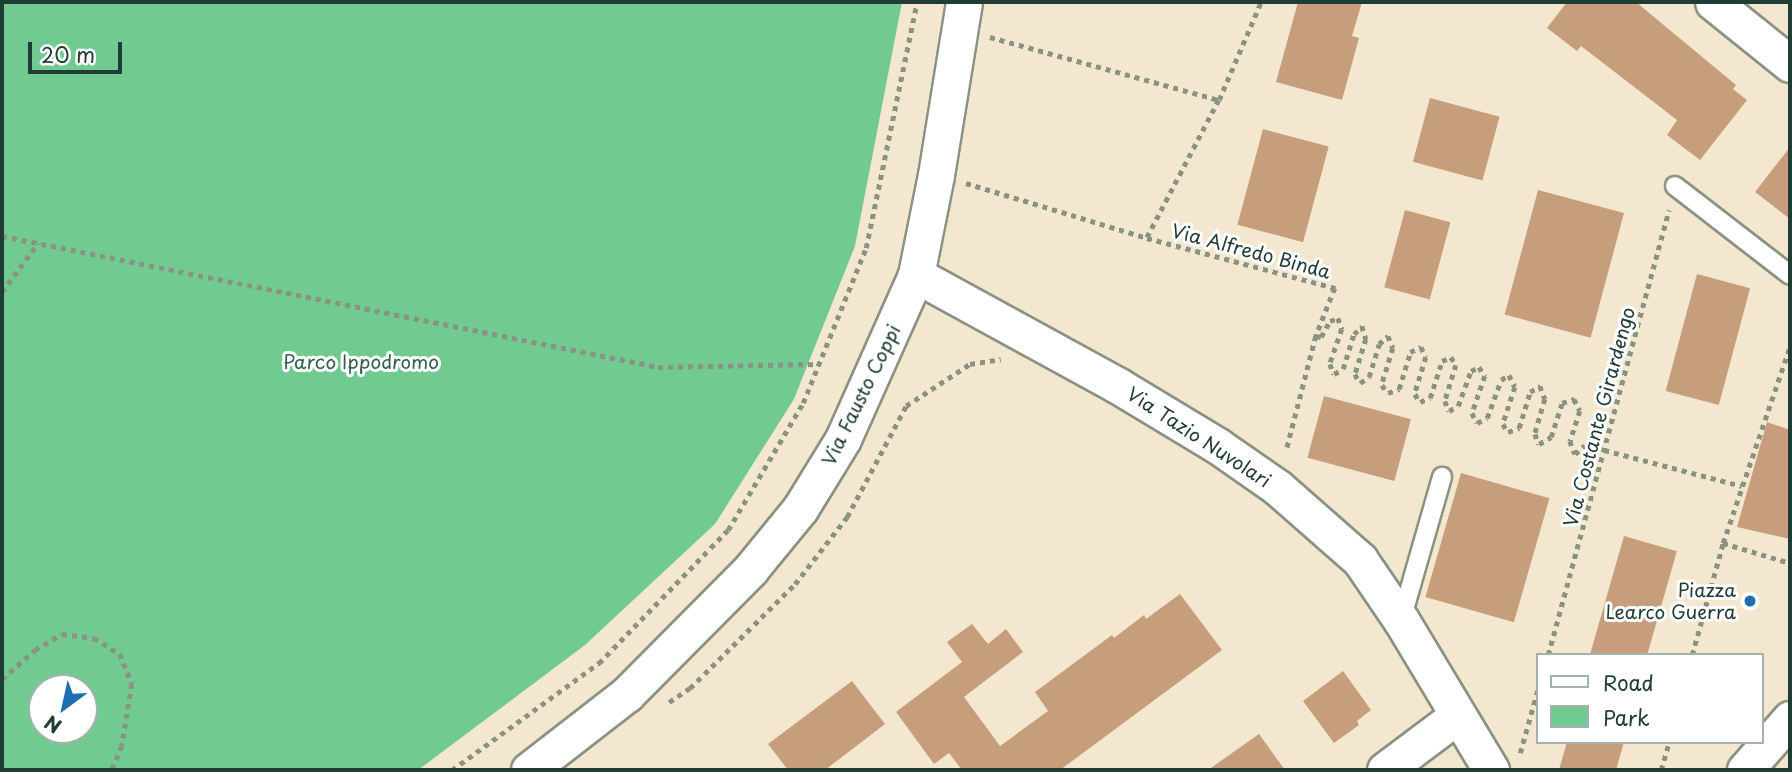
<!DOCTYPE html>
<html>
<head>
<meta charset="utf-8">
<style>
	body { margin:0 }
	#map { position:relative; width:1792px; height:772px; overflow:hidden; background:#f4e7cf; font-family:"Playpen Sans",sans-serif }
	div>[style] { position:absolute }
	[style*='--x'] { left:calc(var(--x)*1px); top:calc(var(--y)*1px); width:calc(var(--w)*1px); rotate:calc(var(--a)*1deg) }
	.green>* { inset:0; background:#71cb91 }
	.building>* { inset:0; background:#c69e7c; transform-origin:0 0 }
	.path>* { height:4.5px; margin-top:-2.25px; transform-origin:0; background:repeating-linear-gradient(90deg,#8a9282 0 5px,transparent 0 10px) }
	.roads { filter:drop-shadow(2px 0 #8a9282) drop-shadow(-2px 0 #8a9282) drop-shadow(0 2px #8a9282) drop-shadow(0 -2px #8a9282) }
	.lane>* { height:18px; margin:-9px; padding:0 9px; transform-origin:9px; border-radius:9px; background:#fff }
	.street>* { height:35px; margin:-17.5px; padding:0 17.5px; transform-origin:17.5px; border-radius:17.5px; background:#fff }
	.dots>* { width:19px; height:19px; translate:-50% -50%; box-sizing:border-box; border:4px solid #fff; border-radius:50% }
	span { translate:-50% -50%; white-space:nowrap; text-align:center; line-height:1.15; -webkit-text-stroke:6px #fff; paint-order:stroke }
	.street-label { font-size:19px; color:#1f3d34 }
	.park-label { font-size:19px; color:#34604b }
	.poi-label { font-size:19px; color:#1f3d34 }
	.right { translate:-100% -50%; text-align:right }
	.frame { position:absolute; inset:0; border:4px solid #1f3d34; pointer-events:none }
	.legend { position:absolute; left:1536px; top:653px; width:228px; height:91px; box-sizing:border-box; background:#fff; border:2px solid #a5b1ae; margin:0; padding:9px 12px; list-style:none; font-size:21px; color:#1f3d34 }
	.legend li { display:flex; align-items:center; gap:14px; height:35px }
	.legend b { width:35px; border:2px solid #a5b1ae }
	.north { position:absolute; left:28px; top:674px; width:70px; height:70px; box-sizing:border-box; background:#fff; border:2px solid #a5b1ae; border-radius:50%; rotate:213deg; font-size:19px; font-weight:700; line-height:28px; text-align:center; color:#1f3d34 }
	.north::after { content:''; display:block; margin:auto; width:24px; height:32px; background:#1f6fb2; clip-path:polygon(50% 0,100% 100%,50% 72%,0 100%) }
	.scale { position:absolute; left:28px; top:42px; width:94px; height:32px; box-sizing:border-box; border:4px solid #1f3d34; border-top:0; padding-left:9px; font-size:21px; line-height:24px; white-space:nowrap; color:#1f3d34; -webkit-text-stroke:5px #fff; paint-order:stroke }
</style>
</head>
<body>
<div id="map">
	<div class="green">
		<div style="clip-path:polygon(evenodd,2px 2px,902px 2px,855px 246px,794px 399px,715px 524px,585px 645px,418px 770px,2px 770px,2px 2px,42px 688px,84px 688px,84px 730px,42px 730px,42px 688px)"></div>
	</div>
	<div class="building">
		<div style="clip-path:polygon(1298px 2px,1362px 2px,1352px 36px,1359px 38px,1342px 100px,1276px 82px)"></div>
		<div style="clip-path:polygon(1567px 2px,1636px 2px,1736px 85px,1733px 89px,1747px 100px,1700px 160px,1667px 135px,1677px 120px,1581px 46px,1577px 51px,1547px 28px)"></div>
		<div style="left:1430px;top:98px;width:72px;height:66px;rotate:15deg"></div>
		<div style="left:1263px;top:129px;width:68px;height:99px;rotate:15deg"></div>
		<div style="clip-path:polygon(1790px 147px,1790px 219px,1755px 192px)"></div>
		<div style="left:1538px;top:190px;width:89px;height:129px;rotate:15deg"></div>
		<div style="left:1405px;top:210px;width:47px;height:80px;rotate:15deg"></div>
		<div style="left:1697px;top:274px;width:55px;height:121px;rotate:15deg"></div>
		<div style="left:1324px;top:396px;width:90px;height:64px;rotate:15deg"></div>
		<div style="clip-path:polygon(1767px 422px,1790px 430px,1790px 539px,1737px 527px)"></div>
		<div style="left:1461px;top:473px;width:92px;height:129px;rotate:16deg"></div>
		<div style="left:1624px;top:536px;width:55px;height:123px;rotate:16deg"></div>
		<div style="clip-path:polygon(1180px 594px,1222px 650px,1060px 770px,962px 770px,949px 753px,934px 764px,896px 712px,962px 662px,947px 642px,972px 624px,988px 644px,1006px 629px,1023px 652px,964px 697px,1000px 746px,1048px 711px,1035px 692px,1112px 635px,1114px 638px,1144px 615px,1146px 619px)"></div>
		<div style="clip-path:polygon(1343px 671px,1371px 710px,1357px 721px,1359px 725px,1334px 743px,1303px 701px)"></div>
		<div style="clip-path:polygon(852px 681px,885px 724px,825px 770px,788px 770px,768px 744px)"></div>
		<div style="clip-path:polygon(1259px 734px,1285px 770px,1208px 770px)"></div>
		<div style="clip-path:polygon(1567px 742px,1624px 742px,1616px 770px,1559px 770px)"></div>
	</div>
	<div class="path">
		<div style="--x:990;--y:37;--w:238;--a:15.4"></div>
		<div style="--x:1219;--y:100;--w:156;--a:117.6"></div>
		<div style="--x:1219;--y:100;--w:107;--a:-66.8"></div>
		<div style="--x:966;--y:183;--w:189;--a:16.9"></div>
		<div style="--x:1147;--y:238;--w:195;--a:14.9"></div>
		<div style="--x:1335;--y:288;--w:52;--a:111.6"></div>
		<div style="--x:1316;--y:336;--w:120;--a:104.5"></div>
		<div style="--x:2;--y:236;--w:669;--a:11.29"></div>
		<div style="--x:658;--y:367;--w:161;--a:-1.1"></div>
		<div style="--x:2;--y:292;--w:61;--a:-53.7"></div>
		<div style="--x:1316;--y:336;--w:5;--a:11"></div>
		<div style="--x:1321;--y:337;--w:18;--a:-61"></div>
		<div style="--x:1330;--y:321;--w:9;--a:-21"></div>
		<div style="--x:1338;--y:318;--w:12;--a:70"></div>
		<div style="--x:1342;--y:329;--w:37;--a:109"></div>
		<div style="--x:1330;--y:364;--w:11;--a:68"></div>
		<div style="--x:1334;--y:374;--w:10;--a:-29"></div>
		<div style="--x:1343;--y:369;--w:37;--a:-73"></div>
		<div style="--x:1354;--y:334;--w:11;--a:-45"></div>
		<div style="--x:1362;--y:326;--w:14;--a:73"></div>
		<div style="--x:1366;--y:339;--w:37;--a:107"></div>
		<div style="--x:1355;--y:374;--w:10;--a:61"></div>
		<div style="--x:1360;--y:383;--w:11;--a:-34"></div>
		<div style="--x:1369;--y:377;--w:34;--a:-73"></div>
		<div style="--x:1379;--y:344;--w:12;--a:-42"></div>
		<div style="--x:1388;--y:336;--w:13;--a:67"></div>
		<div style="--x:1393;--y:348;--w:39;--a:107"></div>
		<div style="--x:1382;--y:385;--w:10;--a:53"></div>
		<div style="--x:1388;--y:393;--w:12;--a:-20"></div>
		<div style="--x:1399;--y:389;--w:39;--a:-73"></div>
		<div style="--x:1410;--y:352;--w:12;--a:-24"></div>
		<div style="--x:1421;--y:347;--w:11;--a:63"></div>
		<div style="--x:1426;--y:357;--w:39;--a:107"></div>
		<div style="--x:1415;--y:394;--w:9;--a:58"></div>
		<div style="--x:1420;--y:402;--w:11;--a:-22"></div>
		<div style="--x:1430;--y:398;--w:39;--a:-72"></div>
		<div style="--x:1442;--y:361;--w:10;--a:-24"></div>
		<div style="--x:1451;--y:357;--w:9;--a:58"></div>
		<div style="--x:1456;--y:365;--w:38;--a:107"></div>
		<div style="--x:1445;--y:401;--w:11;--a:68"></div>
		<div style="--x:1449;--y:411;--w:10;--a:-29"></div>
		<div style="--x:1458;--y:406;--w:37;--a:-70"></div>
		<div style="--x:1471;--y:371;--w:9;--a:-27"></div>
		<div style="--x:1479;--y:367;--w:11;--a:56"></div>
		<div style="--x:1485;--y:376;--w:39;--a:109"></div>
		<div style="--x:1472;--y:413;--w:11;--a:63"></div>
		<div style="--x:1477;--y:423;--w:11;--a:-27"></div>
		<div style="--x:1487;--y:418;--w:40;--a:-69.8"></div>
		<div style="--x:1501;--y:380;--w:9;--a:-32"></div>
		<div style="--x:1509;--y:375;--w:13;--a:63"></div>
		<div style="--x:1515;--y:387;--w:39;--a:108"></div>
		<div style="--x:1503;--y:424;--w:9;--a:58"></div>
		<div style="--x:1508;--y:432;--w:12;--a:-20"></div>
		<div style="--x:1519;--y:428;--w:38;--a:-73"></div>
		<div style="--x:1530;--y:392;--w:12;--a:-31"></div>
		<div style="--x:1540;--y:386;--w:14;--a:69"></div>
		<div style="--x:1545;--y:399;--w:36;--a:106"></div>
		<div style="--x:1535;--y:434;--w:11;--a:68"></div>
		<div style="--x:1539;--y:444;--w:14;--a:-30"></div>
		<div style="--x:1551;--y:437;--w:36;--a:-72"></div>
		<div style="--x:1562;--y:403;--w:13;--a:-18"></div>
		<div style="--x:1574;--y:399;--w:13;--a:63"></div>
		<div style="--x:1580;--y:411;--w:32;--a:108"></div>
		<div style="--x:1570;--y:441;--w:14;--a:69"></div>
		<div style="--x:1575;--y:454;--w:13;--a:-42"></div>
		<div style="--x:1585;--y:445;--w:162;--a:14.6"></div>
		<div style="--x:1723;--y:543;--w:70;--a:16.6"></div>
		<div style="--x:1548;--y:655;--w:461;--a:-74.8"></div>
		<div style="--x:1692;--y:655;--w:116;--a:-74.5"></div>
		<div style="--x:1723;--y:543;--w:208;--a:-71.2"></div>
		<div style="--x:2;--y:679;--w:44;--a:-41.3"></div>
		<div style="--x:35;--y:650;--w:31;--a:-31"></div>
		<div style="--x:62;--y:634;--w:32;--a:7"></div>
		<div style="--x:94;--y:638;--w:31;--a:32"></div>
		<div style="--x:120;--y:654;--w:32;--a:68"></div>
		<div style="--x:132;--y:684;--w:63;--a:99.2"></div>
		<div style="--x:122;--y:746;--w:26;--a:113"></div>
		<div style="--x:669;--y:702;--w:25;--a:-34"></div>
		<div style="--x:690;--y:688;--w:148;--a:-44.7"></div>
		<div style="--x:795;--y:584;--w:85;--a:-52.2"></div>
		<div style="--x:847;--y:517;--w:126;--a:-62"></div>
		<div style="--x:906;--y:406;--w:77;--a:-33.3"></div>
		<div style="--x:970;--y:364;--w:31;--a:-9"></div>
		<div style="--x:1520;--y:753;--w:66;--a:-74.3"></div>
		<div style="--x:452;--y:770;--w:182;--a:-36.1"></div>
		<div style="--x:599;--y:663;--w:185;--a:-45.9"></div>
		<div style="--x:728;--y:530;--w:147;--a:-59.4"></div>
		<div style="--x:803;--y:403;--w:167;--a:-67.9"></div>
		<div style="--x:866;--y:248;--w:251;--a:-78.3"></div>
		<div style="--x:1661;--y:770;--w:29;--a:-74"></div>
	</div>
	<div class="roads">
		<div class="lane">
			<div style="--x:1675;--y:186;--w:145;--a:37.7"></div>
			<div style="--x:1401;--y:620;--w:149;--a:-74"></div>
		</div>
		<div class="street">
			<div style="--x:1713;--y:2;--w:99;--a:38.8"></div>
			<div style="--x:916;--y:275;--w:229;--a:28.7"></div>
			<div style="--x:1117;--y:385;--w:118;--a:31.1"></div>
			<div style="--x:1218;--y:446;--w:72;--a:34.8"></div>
			<div style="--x:1277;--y:487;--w:111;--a:41.3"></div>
			<div style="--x:1360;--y:560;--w:73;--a:55.7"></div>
			<div style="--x:1401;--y:620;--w:175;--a:59"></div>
			<div style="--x:529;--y:770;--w:124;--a:-37.8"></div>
			<div style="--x:627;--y:694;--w:175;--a:-45.2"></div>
			<div style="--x:750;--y:570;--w:79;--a:-50.7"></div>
			<div style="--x:800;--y:509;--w:82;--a:-58.4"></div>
			<div style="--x:843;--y:439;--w:180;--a:-66"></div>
			<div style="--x:916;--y:275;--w:102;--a:-78.7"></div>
			<div style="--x:936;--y:175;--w:175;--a:-80.8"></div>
			<div style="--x:1385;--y:770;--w:90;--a:-36.9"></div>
			<div style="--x:1745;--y:770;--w:68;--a:-48.6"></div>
		</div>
	</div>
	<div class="dots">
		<div style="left:1750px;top:601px;background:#1f6fb2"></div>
	</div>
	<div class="street-label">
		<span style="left:1251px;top:251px;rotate:15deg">Via Alfredo Binda</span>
		<span style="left:861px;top:395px;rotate:-64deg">Via Fausto Coppi</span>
		<span style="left:1599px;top:417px;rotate:-75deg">Via Costante Girardengo</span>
		<span style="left:1199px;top:437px;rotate:33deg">Via Tazio Nuvolari</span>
	</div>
	<div class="park-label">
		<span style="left:361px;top:362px">Parco Ippodromo</span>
	</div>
	<div class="poi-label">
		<span class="right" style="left:1736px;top:601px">Piazza<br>Learco Guerra</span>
	</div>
	<div class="frame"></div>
	<ul class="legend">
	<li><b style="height:9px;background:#fff"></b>Road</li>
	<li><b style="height:19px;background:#71cb91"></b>Park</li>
	</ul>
	<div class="north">N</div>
	<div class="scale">20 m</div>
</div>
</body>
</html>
